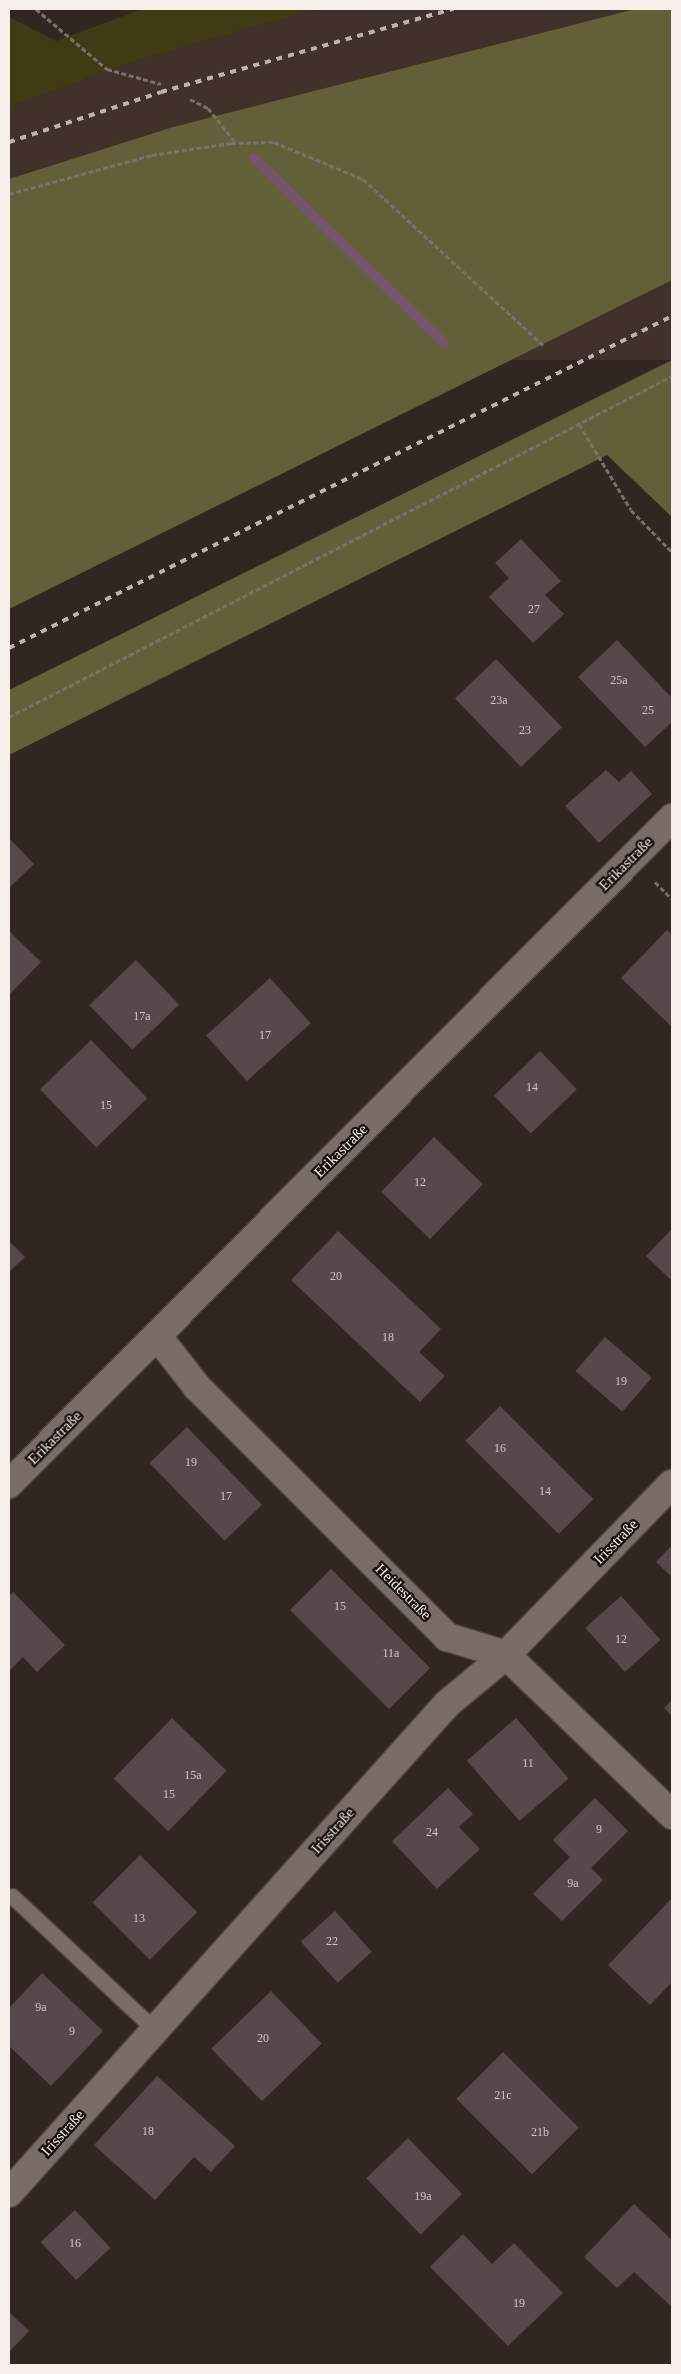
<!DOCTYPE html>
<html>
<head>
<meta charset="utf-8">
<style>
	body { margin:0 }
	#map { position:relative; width:681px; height:2374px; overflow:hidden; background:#322622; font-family:"Times New Roman",serif }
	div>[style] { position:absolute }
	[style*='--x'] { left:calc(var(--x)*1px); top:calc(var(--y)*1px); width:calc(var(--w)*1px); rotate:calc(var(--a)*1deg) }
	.built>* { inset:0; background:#42302a; transform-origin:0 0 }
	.green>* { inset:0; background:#3e3b15 }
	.forest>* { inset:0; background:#636039 }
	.stream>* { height:10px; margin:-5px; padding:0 5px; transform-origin:5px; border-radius:5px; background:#75546e }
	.building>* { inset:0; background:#57494b; transform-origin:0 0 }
	.path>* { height:3px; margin-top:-1.5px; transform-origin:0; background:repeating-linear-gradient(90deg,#7a6f6c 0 5px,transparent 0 7.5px) }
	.roads { filter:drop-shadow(1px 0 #4e4541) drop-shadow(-1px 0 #4e4541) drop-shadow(0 1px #4e4541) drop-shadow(0 -1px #4e4541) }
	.lane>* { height:15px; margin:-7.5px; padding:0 7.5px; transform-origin:7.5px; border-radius:7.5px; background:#7a6c67 }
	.street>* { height:28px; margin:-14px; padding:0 14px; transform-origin:14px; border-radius:14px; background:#7a6c67 }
	.rail>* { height:4px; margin-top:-2px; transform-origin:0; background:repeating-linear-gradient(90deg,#bdb4b1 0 6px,transparent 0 12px) }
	span { translate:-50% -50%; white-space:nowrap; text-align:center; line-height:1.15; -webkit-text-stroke:4.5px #16100e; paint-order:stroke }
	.number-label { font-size:12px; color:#cfc6c4 }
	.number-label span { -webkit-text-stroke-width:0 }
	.street-label { font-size:15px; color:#f7efec }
	.frame { position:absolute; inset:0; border:10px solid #f7efec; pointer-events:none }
</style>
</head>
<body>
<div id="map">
	<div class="built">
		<div style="clip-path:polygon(316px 9px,635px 9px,173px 127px,9px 179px,9px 107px,129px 63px)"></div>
		<div style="left:672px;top:280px;width:80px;height:740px;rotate:90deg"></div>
	</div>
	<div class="green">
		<div style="clip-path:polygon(142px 9px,316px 9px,129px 63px,9px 107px,9px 17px,56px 41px)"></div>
	</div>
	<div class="forest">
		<div style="clip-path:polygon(635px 9px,672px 9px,672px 280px,9px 609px,9px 179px,173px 127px)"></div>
		<div style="clip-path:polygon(672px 360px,672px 517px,607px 455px,9px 755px,9px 690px)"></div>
	</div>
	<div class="stream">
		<div style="--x:254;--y:158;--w:265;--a:44.2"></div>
	</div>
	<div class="building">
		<div style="clip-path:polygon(521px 539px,561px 581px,545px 595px,564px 614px,533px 643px,489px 597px,509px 578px,495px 563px)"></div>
		<div style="clip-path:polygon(617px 640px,672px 698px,672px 722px,645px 747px,578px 677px)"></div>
		<div style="left:496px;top:659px;width:95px;height:57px;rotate:46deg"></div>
		<div style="clip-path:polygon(606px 770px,619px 782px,631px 771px,652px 794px,599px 843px,565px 806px)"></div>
		<div style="clip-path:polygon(9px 838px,34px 864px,9px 888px)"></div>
		<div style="clip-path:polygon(667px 930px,672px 935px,672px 1027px,621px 978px)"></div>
		<div style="clip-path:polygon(9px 931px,41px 962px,9px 995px)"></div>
		<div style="left:136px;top:960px;width:62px;height:65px;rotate:46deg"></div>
		<div style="left:270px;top:978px;width:61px;height:86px;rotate:48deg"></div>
		<div style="left:91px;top:1040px;width:81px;height:71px;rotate:46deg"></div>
		<div style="left:540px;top:1051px;width:53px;height:64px;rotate:46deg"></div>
		<div style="left:434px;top:1137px;width:68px;height:76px;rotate:44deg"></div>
		<div style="clip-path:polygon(672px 1229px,672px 1281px,646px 1256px)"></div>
		<div style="clip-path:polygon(338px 1231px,441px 1329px,419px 1352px,445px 1376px,420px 1402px,291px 1280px)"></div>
		<div style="clip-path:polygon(9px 1241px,25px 1257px,9px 1272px)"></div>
		<div style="left:605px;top:1337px;width:62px;height:45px;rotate:41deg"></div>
		<div style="left:500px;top:1406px;width:132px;height:49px;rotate:45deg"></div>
		<div style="left:187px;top:1427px;width:108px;height:52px;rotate:46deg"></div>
		<div style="clip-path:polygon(672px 1545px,672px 1577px,656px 1562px)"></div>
		<div style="left:331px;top:1569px;width:140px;height:58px;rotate:45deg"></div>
		<div style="clip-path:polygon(13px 1592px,65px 1645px,37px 1672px,23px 1657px,9px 1671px,9px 1597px)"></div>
		<div style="left:621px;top:1596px;width:59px;height:48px;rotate:48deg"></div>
		<div style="clip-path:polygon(672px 1700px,672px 1716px,664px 1708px)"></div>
		<div style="left:172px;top:1718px;width:76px;height:84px;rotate:44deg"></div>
		<div style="left:516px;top:1718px;width:80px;height:65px;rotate:49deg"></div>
		<div style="clip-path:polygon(448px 1788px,473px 1814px,459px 1827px,480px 1849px,437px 1889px,392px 1841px)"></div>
		<div style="clip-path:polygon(595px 1798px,628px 1831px,591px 1868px,603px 1880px,562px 1921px,533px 1894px,570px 1857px,553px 1840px)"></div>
		<div style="left:140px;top:1855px;width:81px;height:67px;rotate:45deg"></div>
		<div style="clip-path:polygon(672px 1898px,672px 1982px,650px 2005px,608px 1965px)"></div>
		<div style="left:335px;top:1911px;width:55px;height:46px;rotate:48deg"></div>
		<div style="clip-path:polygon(42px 1973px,103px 2031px,51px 2086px,9px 2046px,9px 2008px)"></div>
		<div style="left:271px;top:1991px;width:73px;height:83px;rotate:46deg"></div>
		<div style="left:503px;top:2052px;width:107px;height:66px;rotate:45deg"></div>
		<div style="clip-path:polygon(157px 2076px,235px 2146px,211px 2172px,194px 2157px,155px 2200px,94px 2145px)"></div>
		<div style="left:408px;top:2138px;width:78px;height:58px;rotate:46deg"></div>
		<div style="clip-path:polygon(634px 2204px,672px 2240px,672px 2307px,634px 2272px,617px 2288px,584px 2257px)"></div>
		<div style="left:75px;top:2210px;width:52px;height:47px;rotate:47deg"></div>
		<div style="clip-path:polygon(463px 2234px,492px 2264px,514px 2243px,563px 2293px,508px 2346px,430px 2267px)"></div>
		<div style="clip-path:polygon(9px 2312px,29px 2331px,9px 2352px)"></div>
	</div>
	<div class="path">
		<div style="--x:36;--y:9;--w:93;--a:40.2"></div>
		<div style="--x:107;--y:69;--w:56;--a:15.5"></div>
		<div style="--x:190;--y:99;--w:20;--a:27"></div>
		<div style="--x:208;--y:108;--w:43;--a:51.5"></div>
		<div style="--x:9;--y:194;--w:148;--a:-15.3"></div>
		<div style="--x:152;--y:155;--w:80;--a:-8.6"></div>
		<div style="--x:231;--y:143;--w:43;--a:-1.3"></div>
		<div style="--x:274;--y:142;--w:96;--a:22.6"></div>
		<div style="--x:363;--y:179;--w:245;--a:42.7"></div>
		<div style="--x:579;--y:424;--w:100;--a:58.8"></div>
		<div style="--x:631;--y:510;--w:59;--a:45.7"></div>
		<div style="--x:9;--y:717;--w:746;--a:-27.22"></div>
		<div style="--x:655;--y:882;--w:24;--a:45"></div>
	</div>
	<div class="roads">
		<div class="lane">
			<div style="--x:12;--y:1896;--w:196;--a:43.1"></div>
		</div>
		<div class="street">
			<div style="--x:158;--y:1337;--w:63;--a:52"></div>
			<div style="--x:197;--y:1387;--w:354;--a:45"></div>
			<div style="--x:447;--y:1637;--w:62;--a:17"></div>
			<div style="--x:506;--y:1655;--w:231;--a:43.9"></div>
			<div style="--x:9;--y:1484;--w:940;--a:-45.13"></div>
			<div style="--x:9;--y:2193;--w:656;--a:-48.15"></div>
			<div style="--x:447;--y:1704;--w:77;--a:-39.7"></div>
			<div style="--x:506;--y:1655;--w:238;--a:-45.9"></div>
		</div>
	</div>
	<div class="rail">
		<div style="--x:9;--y:142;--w:160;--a:-18.2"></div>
		<div style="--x:161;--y:92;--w:304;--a:-15.9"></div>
		<div style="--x:9;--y:648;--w:741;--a:-26.6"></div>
	</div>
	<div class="number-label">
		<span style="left:534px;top:610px">27</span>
		<span style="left:619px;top:681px">25a</span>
		<span style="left:499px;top:701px">23a</span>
		<span style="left:648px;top:711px">25</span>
		<span style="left:525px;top:731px">23</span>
		<span style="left:142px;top:1017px">17a</span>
		<span style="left:265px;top:1036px">17</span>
		<span style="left:532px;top:1088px">14</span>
		<span style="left:106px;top:1106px">15</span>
		<span style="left:420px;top:1183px">12</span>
		<span style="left:336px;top:1277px">20</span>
		<span style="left:388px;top:1338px">18</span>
		<span style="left:621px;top:1382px">19</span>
		<span style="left:500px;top:1449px">16</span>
		<span style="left:191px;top:1463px">19</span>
		<span style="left:545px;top:1492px">14</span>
		<span style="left:226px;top:1497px">17</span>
		<span style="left:340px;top:1607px">15</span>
		<span style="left:621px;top:1640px">12</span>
		<span style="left:391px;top:1654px">11a</span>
		<span style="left:528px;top:1764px">11</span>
		<span style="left:193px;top:1776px">15a</span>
		<span style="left:169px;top:1795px">15</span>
		<span style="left:599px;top:1830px">9</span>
		<span style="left:432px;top:1833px">24</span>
		<span style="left:573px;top:1884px">9a</span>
		<span style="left:139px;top:1919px">13</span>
		<span style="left:332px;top:1942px">22</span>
		<span style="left:41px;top:2008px">9a</span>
		<span style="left:72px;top:2032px">9</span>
		<span style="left:263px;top:2039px">20</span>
		<span style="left:503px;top:2096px">21c</span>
		<span style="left:148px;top:2132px">18</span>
		<span style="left:540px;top:2133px">21b</span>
		<span style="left:423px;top:2197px">19a</span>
		<span style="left:75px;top:2244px">16</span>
		<span style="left:519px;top:2304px">19</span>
	</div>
	<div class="street-label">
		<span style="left:626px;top:864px;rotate:-45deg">Erikastraße</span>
		<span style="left:341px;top:1151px;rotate:-45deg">Erikastraße</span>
		<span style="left:55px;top:1438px;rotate:-45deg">Erikastraße</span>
		<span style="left:616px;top:1542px;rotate:-46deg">Irisstraße</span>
		<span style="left:403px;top:1592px;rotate:45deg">Heidestraße</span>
		<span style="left:333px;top:1831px;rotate:-48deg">Irisstraße</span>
		<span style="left:63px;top:2133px;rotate:-48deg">Irisstraße</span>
	</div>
	<div class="frame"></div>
</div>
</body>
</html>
